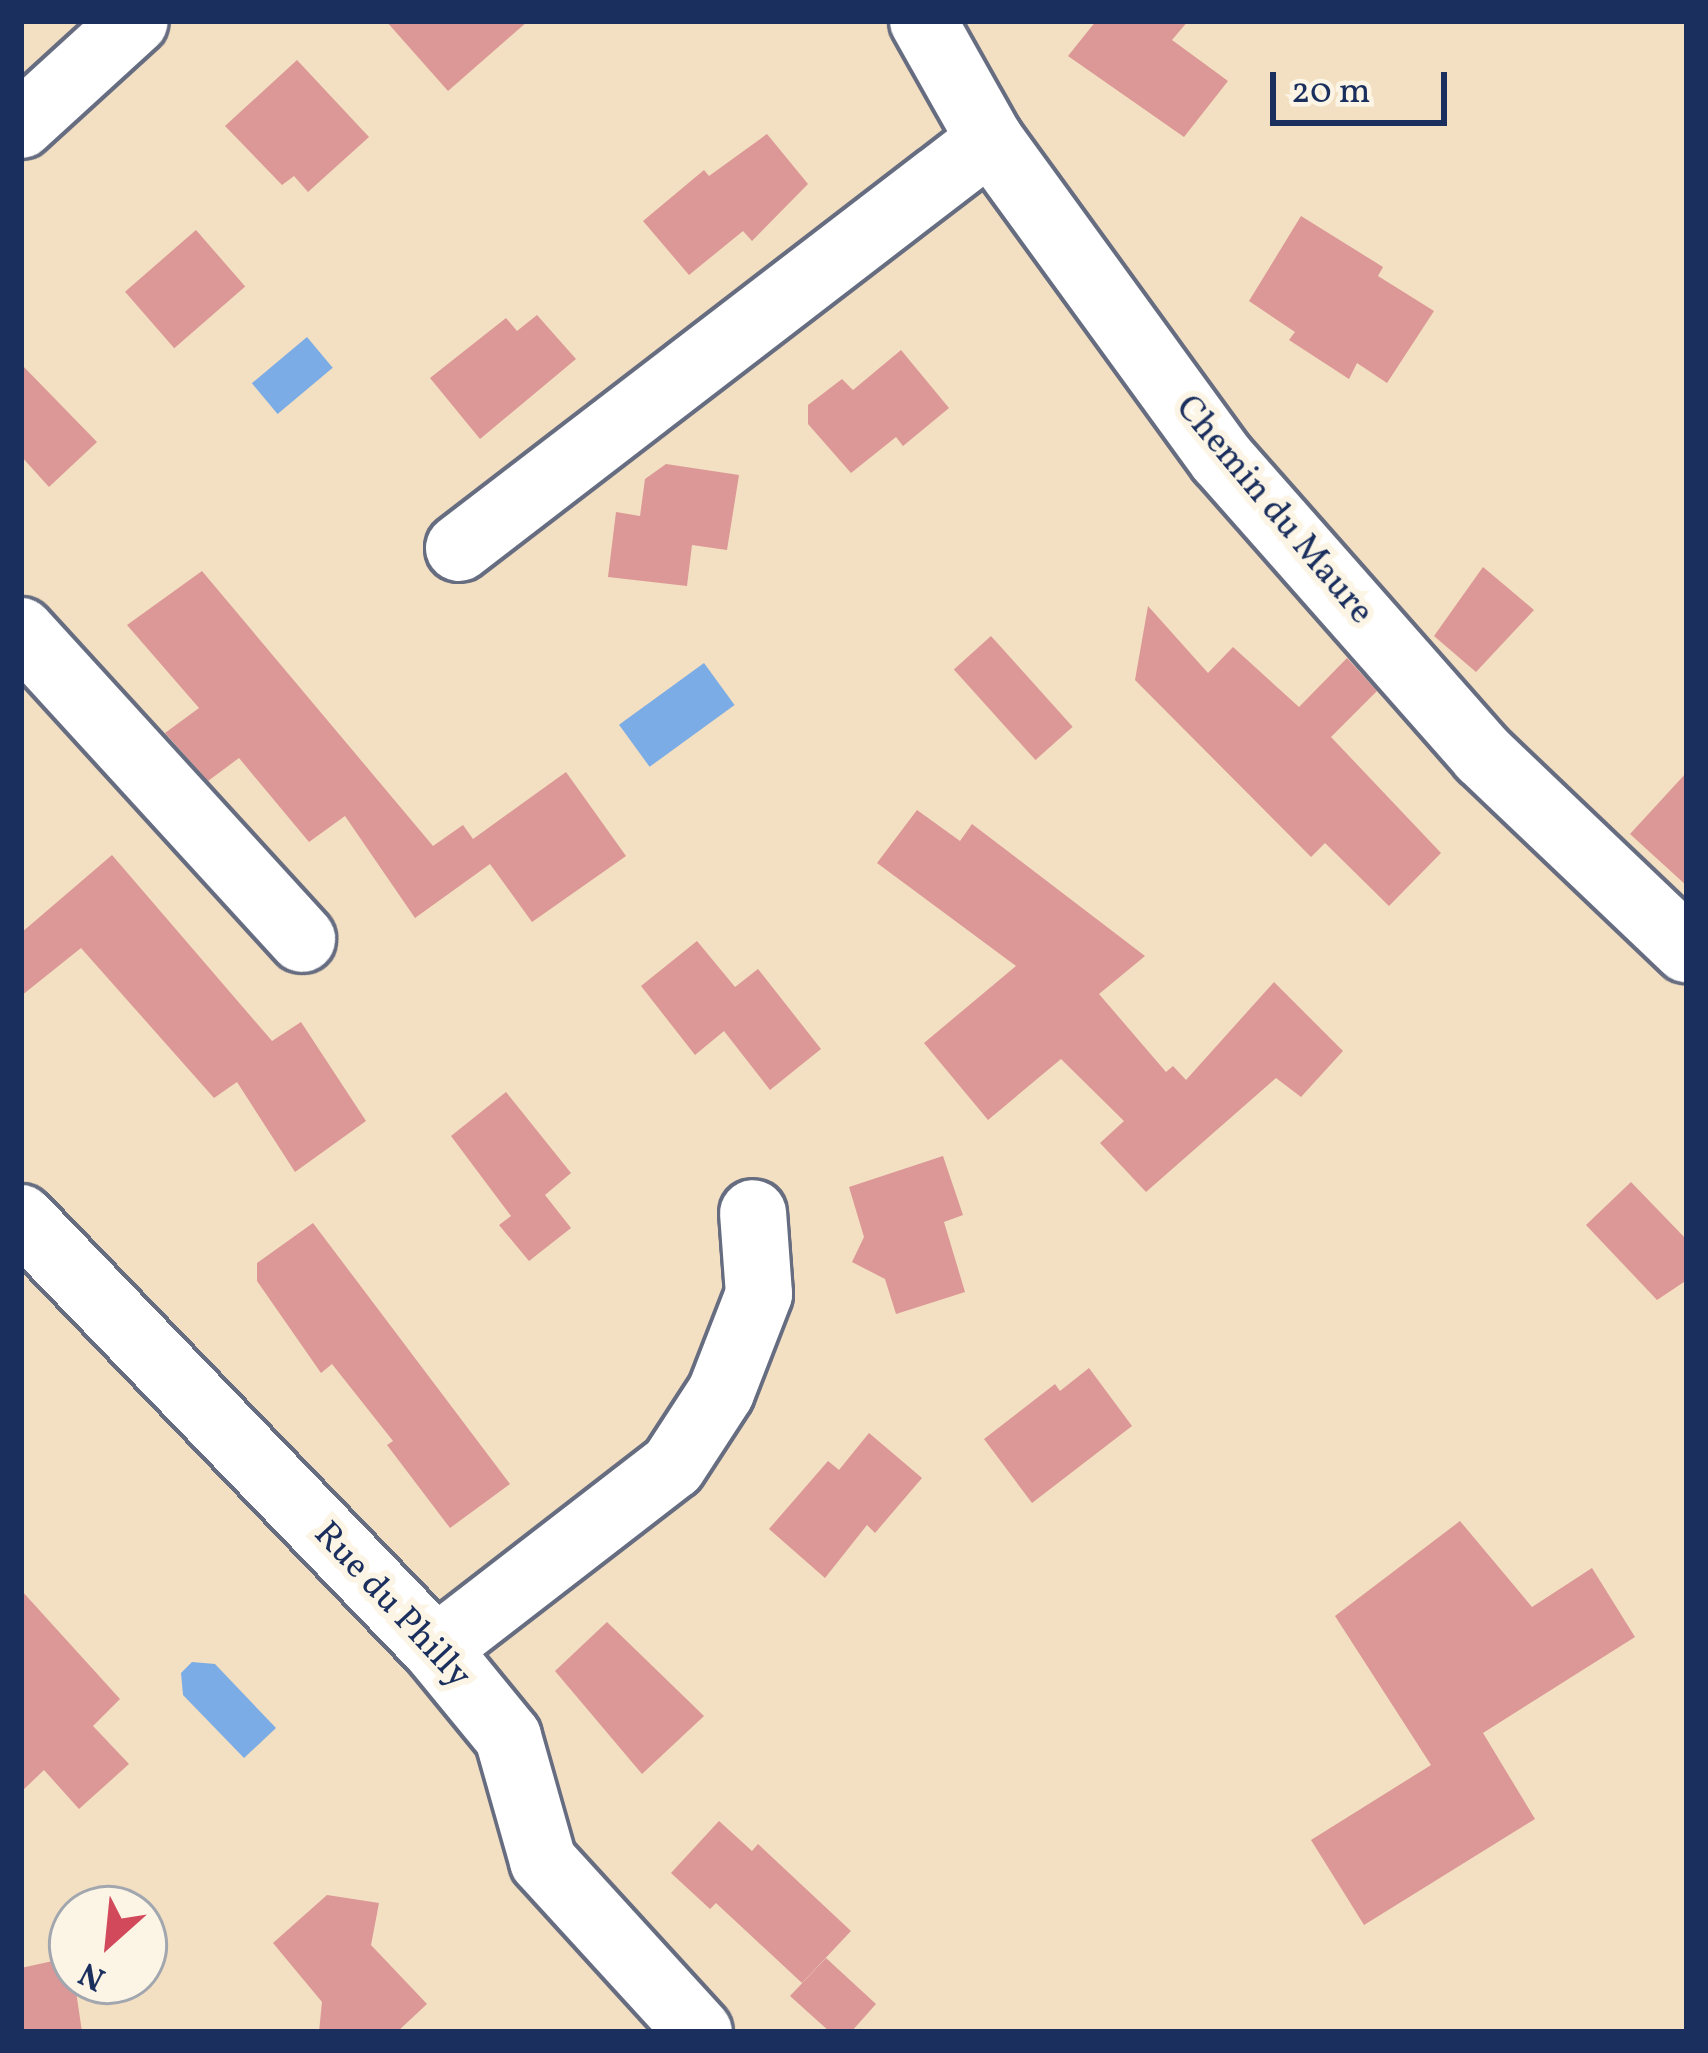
<!DOCTYPE html>
<html>
<head>
<meta charset="utf-8">
<style>
	body { margin:0 }
	#map { position:relative; width:1708px; height:2053px; overflow:hidden; background:#f3dfc1; font-family:Vollkorn,serif }
	div>[style] { position:absolute }
	[style*='--x'] { left:calc(var(--x)*1px); top:calc(var(--y)*1px); width:calc(var(--w)*1px); rotate:calc(var(--a)*1deg) }
	.water>* { inset:0; background:#7bace6; transform-origin:0 0 }
	.building>* { inset:0; background:#db9897; transform-origin:0 0 }
	.roads { filter:drop-shadow(3px 0 #676d81) drop-shadow(-3px 0 #676d81) drop-shadow(0 3px #676d81) drop-shadow(0 -3px #676d81) }
	.minor>* { height:66px; margin:-33px; padding:0 33px; transform-origin:33px; border-radius:33px; background:#fff }
	span { translate:-50% -50%; white-space:nowrap; text-align:center; line-height:1.15; -webkit-text-stroke:12px #fcf5e5; paint-order:stroke }
	.street-label { font-size:36px; color:#1b2f5e }
	.frame { position:absolute; inset:0; border:24px solid #1b2f5e; pointer-events:none }
	.north { position:absolute; left:48px; top:1885px; width:120px; height:120px; box-sizing:border-box; background:#fcf5e5; border:3px solid #a2a6af; border-radius:50%; rotate:207deg; font-size:33px; font-weight:700; line-height:48px; text-align:center; color:#1b2f5e }
	.north::after { content:''; display:block; margin:auto; width:42px; height:54px; background:#d1495b; clip-path:polygon(50% 0,100% 100%,50% 72%,0 100%) }
	.scale { position:absolute; left:1270px; top:72px; width:177px; height:54px; box-sizing:border-box; border:6px solid #1b2f5e; border-top:0; padding-left:15px; font-size:36px; line-height:42px; white-space:nowrap; color:#1b2f5e; -webkit-text-stroke:9px #fcf5e5; paint-order:stroke }
</style>
</head>
<body>
<div id="map">
	<div class="water">
		<div style="left:307px;top:337px;width:40px;height:72px;rotate:50deg"></div>
		<div style="left:704px;top:663px;width:52px;height:105px;rotate:54deg"></div>
		<div style="clip-path:polygon(192px 1662px,215px 1664px,276px 1728px,244px 1758px,183px 1695px,181px 1673px)"></div>
	</div>
	<div class="building">
		<div style="clip-path:polygon(386px 21px,528px 21px,448px 91px)"></div>
		<div style="clip-path:polygon(1096px 21px,1188px 21px,1172px 40px,1228px 81px,1184px 137px,1068px 56px)"></div>
		<div style="clip-path:polygon(297px 60px,369px 137px,308px 192px,294px 176px,282px 185px,225px 126px)"></div>
		<div style="clip-path:polygon(767px 134px,808px 184px,752px 241px,743px 231px,689px 275px,643px 221px,704px 170px,709px 176px)"></div>
		<div style="clip-path:polygon(1301px 216px,1383px 267px,1378px 276px,1434px 311px,1387px 383px,1357px 363px,1349px 379px,1289px 340px,1295px 332px,1249px 301px)"></div>
		<div style="left:196px;top:230px;width:75px;height:94px;rotate:49deg"></div>
		<div style="clip-path:polygon(537px 315px,576px 359px,480px 439px,430px 378px,506px 318px,517px 331px)"></div>
		<div style="clip-path:polygon(901px 350px,949px 408px,903px 446px,896px 437px,851px 473px,808px 424px,808px 405px,842px 379px,853px 390px)"></div>
		<div style="clip-path:polygon(21px 364px,97px 442px,49px 487px,21px 456px)"></div>
		<div style="clip-path:polygon(666px 464px,739px 475px,727px 550px,692px 545px,687px 586px,608px 577px,616px 512px,640px 516px,645px 479px)"></div>
		<div style="clip-path:polygon(1483px 567px,1534px 610px,1476px 672px,1434px 636px)"></div>
		<div style="clip-path:polygon(202px 571px,433px 846px,463px 825px,473px 839px,566px 772px,626px 856px,532px 922px,490px 864px,415px 918px,345px 816px,309px 842px,239px 758px,208px 781px,165px 733px,199px 708px,127px 625px)"></div>
		<div style="clip-path:polygon(1148px 606px,1208px 673px,1233px 647px,1299px 707px,1347px 658px,1377px 691px,1331px 737px,1441px 853px,1389px 906px,1325px 843px,1311px 857px,1135px 680px)"></div>
		<div style="left:991px;top:636px;width:122px;height:50px;rotate:48deg"></div>
		<div style="clip-path:polygon(1687px 772px,1687px 886px,1630px 834px)"></div>
		<div style="clip-path:polygon(917px 810px,960px 841px,972px 824px,1145px 956px,1099px 994px,1166px 1072px,1173px 1066px,1186px 1080px,1274px 982px,1343px 1051px,1301px 1097px,1276px 1078px,1146px 1192px,1100px 1143px,1124px 1121px,1061px 1059px,988px 1120px,924px 1043px,1016px 966px,877px 863px)"></div>
		<div style="clip-path:polygon(112px 855px,272px 1041px,301px 1022px,366px 1121px,295px 1172px,237px 1082px,214px 1098px,81px 948px,21px 996px,21px 933px)"></div>
		<div style="clip-path:polygon(697px 941px,735px 987px,758px 969px,821px 1049px,770px 1090px,724px 1031px,695px 1055px,641px 986px)"></div>
		<div style="clip-path:polygon(506px 1092px,571px 1173px,545px 1195px,571px 1228px,529px 1261px,499px 1225px,511px 1216px,451px 1136px)"></div>
		<div style="clip-path:polygon(943px 1156px,963px 1215px,944px 1222px,965px 1292px,896px 1314px,885px 1279px,852px 1262px,864px 1237px,849px 1187px)"></div>
		<div style="clip-path:polygon(1631px 1182px,1687px 1240px,1687px 1280px,1657px 1300px,1586px 1225px)"></div>
		<div style="clip-path:polygon(313px 1223px,510px 1484px,450px 1528px,387px 1445px,393px 1441px,332px 1364px,321px 1373px,257px 1281px,257px 1263px)"></div>
		<div style="clip-path:polygon(1089px 1368px,1132px 1426px,1032px 1503px,984px 1439px,1055px 1384px,1060px 1391px)"></div>
		<div style="clip-path:polygon(869px 1433px,922px 1478px,875px 1533px,867px 1525px,825px 1578px,769px 1529px,828px 1461px,839px 1470px)"></div>
		<div style="clip-path:polygon(1460px 1521px,1532px 1607px,1592px 1568px,1635px 1637px,1483px 1733px,1535px 1819px,1364px 1925px,1311px 1840px,1431px 1765px,1335px 1616px)"></div>
		<div style="clip-path:polygon(21px 1590px,120px 1699px,93px 1726px,129px 1764px,79px 1809px,44px 1770px,21px 1792px)"></div>
		<div style="clip-path:polygon(607px 1622px,704px 1716px,642px 1774px,555px 1671px)"></div>
		<div style="clip-path:polygon(719px 1821px,752px 1851px,758px 1844px,851px 1931px,802px 1983px,716px 1903px,710px 1909px,671px 1873px)"></div>
		<div style="clip-path:polygon(327px 1895px,379px 1903px,371px 1945px,427px 2004px,397px 2032px,319px 2032px,322px 2002px,273px 1943px)"></div>
		<div style="clip-path:polygon(71px 1957px,82px 2032px,21px 2032px,21px 1968px)"></div>
		<div style="clip-path:polygon(826px 1958px,876px 2004px,851px 2032px,830px 2032px,790px 1996px)"></div>
	</div>
	<div class="roads">
		<div class="minor">
			<div style="--x:923;--y:21;--w:137;--a:60.6"></div>
			<div style="--x:990;--y:140;--w:394;--a:54"></div>
			<div style="--x:1222;--y:459;--w:395;--a:48.6"></div>
			<div style="--x:1483;--y:755;--w:282;--a:43.6"></div>
			<div style="--x:21;--y:125;--w:154;--a:-42.4"></div>
			<div style="--x:459;--y:548;--w:670;--a:-37.54"></div>
			<div style="--x:21;--y:631;--w:417;--a:47.6"></div>
			<div style="--x:21;--y:1218;--w:598;--a:46.08"></div>
			<div style="--x:436;--y:1649;--w:114;--a:50.7"></div>
			<div style="--x:508;--y:1737;--w:129;--a:74.2"></div>
			<div style="--x:543;--y:1861;--w:231;--a:47.6"></div>
			<div style="--x:436;--y:1649;--w:299;--a:-37.7"></div>
			<div style="--x:673;--y:1466;--w:88;--a:-57"></div>
			<div style="--x:721;--y:1392;--w:105;--a:-68.8"></div>
			<div style="--x:759;--y:1294;--w:81;--a:-94.2"></div>
		</div>
	</div>
	<div class="street-label">
		<span style="left:1273px;top:511px;rotate:50deg">Chemin du Maure</span>
		<span style="left:391px;top:1606px;rotate:47deg">Rue du Philly</span>
	</div>
	<div class="frame"></div>
	<div class="north">N</div>
	<div class="scale">20 m</div>
</div>
</body>
</html>
